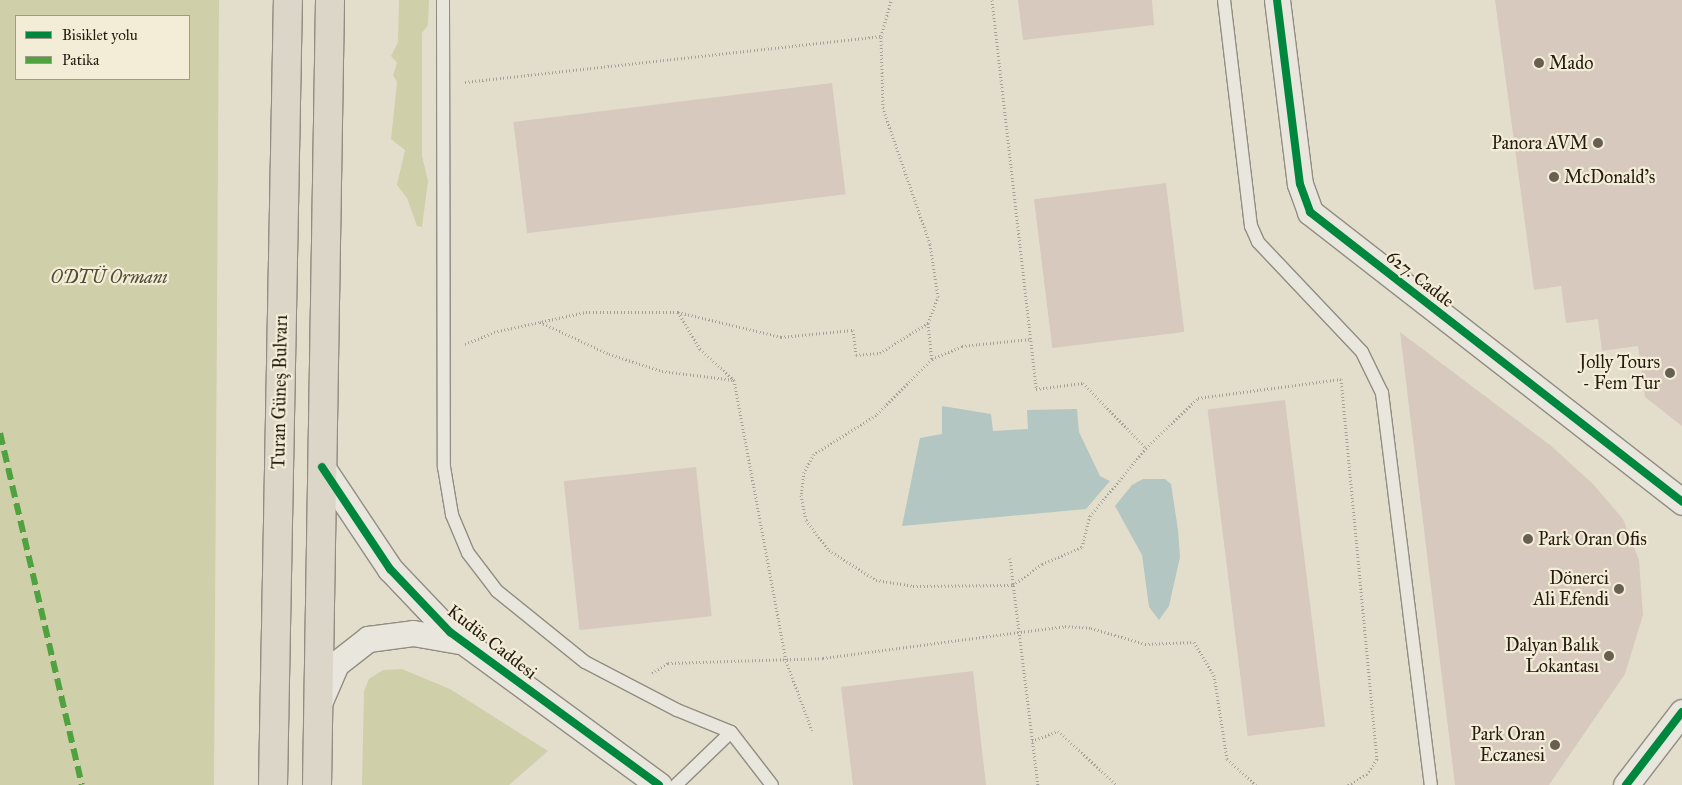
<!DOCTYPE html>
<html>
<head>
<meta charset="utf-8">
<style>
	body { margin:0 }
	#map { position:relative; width:1682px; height:785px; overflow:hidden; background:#e3decc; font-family:"IM FELL Great Primer",serif }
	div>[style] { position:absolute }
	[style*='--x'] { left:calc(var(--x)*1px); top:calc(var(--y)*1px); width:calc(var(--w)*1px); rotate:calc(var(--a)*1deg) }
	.green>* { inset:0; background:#cfcfaa }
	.water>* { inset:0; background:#b3c6c2 }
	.building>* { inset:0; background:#d7c9be; transform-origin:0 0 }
	.path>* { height:3px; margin-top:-1.5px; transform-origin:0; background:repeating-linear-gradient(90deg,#a3a199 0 1px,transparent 0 3.5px) }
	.roads { filter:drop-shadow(1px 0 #918d82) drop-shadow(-1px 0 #918d82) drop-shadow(0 1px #918d82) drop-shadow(0 -1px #918d82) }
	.lane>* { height:12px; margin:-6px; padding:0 6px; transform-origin:6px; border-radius:6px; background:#e9e6dd }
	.street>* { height:25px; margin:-12.5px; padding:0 12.5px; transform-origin:12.5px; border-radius:12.5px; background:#e9e6dd }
	.primary>* { height:28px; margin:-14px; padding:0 14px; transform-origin:14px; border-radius:14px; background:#dcd6c9 }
	.quiet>* { height:6px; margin-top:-3px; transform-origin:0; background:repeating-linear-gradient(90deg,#50a13f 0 12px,transparent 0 18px) }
	.cycleway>* { height:8px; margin:-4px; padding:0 4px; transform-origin:4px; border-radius:4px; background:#00873e }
	.dots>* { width:14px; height:14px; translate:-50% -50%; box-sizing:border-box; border:2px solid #f3edd7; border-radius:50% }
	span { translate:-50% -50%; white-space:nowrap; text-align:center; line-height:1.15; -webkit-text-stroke:4.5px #f3edd7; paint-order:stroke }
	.poi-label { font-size:18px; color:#241a11 }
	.left { translate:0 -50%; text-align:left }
	.right { translate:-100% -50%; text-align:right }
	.park-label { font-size:18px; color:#524c37; font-style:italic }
	.street-label { font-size:18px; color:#241a11 }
	.legend { position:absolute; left:15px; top:15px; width:175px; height:65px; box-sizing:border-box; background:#f3edd7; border:1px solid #a09988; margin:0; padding:6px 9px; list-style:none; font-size:15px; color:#241a11 }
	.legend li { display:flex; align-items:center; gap:10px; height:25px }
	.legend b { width:25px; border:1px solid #a09988 }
</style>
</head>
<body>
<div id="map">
	<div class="green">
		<div style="clip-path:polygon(evenodd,0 0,219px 0,214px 785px,0 785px,0 0,16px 16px,189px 16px,189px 79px,16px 79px,16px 16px)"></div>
		<div style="clip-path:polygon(399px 0,429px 0,428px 25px,422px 33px,422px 156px,428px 181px,422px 227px,417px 226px,407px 198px,397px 185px,405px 150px,391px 139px,397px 82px,393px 75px,397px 63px,391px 56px,398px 42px)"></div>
		<div style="clip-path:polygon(402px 669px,450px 689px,548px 751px,509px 785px,362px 785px,364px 691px,369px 679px,383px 670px)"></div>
	</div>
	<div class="water">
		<div style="clip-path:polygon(942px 406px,991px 414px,993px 431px,1028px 429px,1027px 410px,1077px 409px,1079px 432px,1100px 476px,1110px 481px,1086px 509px,902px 526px,920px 438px,942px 434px)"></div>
		<div style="clip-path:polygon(1143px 479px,1165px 479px,1171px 484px,1178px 530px,1180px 557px,1169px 606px,1159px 620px,1149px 607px,1142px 555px,1115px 506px,1132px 485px)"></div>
	</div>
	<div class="building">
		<div style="clip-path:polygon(1018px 0,1152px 0,1154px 25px,1023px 40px)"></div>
		<div style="clip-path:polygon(1495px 0,1682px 0,1682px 426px,1645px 397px,1638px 346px,1602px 351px,1598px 319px,1566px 323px,1561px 286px,1534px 290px)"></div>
		<div style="left:832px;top:83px;width:112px;height:321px;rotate:83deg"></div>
		<div style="left:1166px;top:183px;width:150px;height:133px;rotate:83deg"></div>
		<div style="clip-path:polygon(1400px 332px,1550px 445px,1593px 484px,1623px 519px,1639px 560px,1643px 615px,1625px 674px,1549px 785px,1455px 785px)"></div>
		<div style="left:1285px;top:400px;width:329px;height:78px;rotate:83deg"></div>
		<div style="left:696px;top:467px;width:150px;height:133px;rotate:84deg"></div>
		<div style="clip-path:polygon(973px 671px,986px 785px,853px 785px,841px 687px)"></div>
	</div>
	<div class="path">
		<div style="--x:992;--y:0;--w:391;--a:83.5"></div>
		<div style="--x:1036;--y:389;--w:47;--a:-7.3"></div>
		<div style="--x:1083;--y:383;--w:91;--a:45.9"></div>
		<div style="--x:465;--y:82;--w:419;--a:-6.3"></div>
		<div style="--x:678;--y:312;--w:106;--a:13.6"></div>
		<div style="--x:781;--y:337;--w:72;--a:-5.6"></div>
		<div style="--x:853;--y:330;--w:25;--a:83"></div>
		<div style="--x:856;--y:355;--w:24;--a:-5"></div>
		<div style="--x:880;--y:353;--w:57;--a:-32"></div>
		<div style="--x:928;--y:323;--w:28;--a:-69"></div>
		<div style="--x:938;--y:297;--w:54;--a:-98.6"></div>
		<div style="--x:930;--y:244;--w:144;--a:-109.1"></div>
		<div style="--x:883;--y:108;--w:72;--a:-91.6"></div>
		<div style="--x:881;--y:36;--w:37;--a:-74"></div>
		<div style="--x:540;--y:322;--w:76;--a:24.9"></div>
		<div style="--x:609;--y:354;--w:56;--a:17.8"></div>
		<div style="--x:662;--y:371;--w:73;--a:7.1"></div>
		<div style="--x:928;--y:323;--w:36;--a:84"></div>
		<div style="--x:932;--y:359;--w:79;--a:135"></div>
		<div style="--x:876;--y:415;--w:73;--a:147.8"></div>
		<div style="--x:814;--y:454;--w:21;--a:119"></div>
		<div style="--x:804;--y:472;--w:23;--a:97"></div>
		<div style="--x:801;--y:495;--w:25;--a:79"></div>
		<div style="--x:806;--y:520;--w:38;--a:53"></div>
		<div style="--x:829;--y:550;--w:56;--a:32.6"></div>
		<div style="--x:876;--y:580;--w:37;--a:9"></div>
		<div style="--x:913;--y:586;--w:100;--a:-0.6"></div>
		<div style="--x:1013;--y:585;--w:36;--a:-36"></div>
		<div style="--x:1042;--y:564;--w:43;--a:-23"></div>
		<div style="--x:1082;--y:547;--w:32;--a:-76"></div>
		<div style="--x:1090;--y:516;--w:88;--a:-50.5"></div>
		<div style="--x:1146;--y:448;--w:72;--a:-43.9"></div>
		<div style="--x:1198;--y:398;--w:144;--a:-7.6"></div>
		<div style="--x:1341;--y:379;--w:382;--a:84.6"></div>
		<div style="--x:1377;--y:759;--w:18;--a:124"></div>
		<div style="--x:1367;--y:774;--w:22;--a:150"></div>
		<div style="--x:465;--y:344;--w:31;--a:-22"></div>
		<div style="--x:494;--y:332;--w:94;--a:-12.3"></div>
		<div style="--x:586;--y:312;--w:92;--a:0"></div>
		<div style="--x:678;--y:312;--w:43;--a:59.3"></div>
		<div style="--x:700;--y:349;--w:46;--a:42.4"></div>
		<div style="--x:734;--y:380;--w:286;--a:79.5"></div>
		<div style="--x:786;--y:661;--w:74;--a:69.4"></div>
		<div style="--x:932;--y:359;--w:33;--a:-23"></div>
		<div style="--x:962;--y:346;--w:69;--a:-5.8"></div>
		<div style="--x:1010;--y:558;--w:229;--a:83"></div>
		<div style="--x:652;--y:673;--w:19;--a:-32"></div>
		<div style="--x:668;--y:663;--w:155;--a:-1.8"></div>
		<div style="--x:823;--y:658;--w:244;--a:-7.5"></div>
		<div style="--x:1065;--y:626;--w:26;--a:4"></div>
		<div style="--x:1091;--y:628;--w:56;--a:16.5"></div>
		<div style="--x:1145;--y:644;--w:49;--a:-2.3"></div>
		<div style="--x:1194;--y:642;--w:39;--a:59"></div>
		<div style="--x:1214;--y:675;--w:85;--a:81.2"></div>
		<div style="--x:1227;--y:759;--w:39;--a:42"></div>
		<div style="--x:1032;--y:741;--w:28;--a:-21"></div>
		<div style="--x:1058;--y:731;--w:80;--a:42.5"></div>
	</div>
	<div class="roads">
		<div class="lane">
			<div style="--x:443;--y:0;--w:467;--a:89.9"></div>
			<div style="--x:444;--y:467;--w:49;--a:80.5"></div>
			<div style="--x:452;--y:515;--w:41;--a:67.2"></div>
			<div style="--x:468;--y:553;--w:48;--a:52.7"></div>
			<div style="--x:497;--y:591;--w:113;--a:38.9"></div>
			<div style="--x:585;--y:662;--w:104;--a:27.6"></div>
			<div style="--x:677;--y:710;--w:58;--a:22.2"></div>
			<div style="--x:731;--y:732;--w:67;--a:52.3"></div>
			<div style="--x:1224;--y:0;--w:228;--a:83.2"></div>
			<div style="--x:1251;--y:226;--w:17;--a:66"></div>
			<div style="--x:1258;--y:242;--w:151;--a:46.6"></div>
			<div style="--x:1362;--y:352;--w:46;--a:64"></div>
			<div style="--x:1382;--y:393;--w:395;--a:82.9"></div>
			<div style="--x:676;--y:785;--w:76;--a:-43.9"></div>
		</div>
		<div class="street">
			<div style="--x:1277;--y:0;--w:185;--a:82.9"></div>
			<div style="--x:1300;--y:184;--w:30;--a:70"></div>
			<div style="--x:1310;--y:212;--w:472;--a:37.9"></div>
			<div style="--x:322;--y:467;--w:123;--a:56.3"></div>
			<div style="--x:390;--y:569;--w:87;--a:46.4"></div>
			<div style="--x:450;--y:632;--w:259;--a:36.2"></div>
			<div style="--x:320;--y:701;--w:40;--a:-66.6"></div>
			<div style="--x:336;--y:664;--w:41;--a:-38"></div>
			<div style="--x:368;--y:639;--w:45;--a:-7.6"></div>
			<div style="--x:413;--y:633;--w:48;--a:9.7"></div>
			<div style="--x:1626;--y:785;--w:92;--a:-52.5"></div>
		</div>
		<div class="primary">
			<div style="--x:273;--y:785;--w:785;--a:-88.91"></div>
			<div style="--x:317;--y:785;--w:785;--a:-89.05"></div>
		</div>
	</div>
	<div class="quiet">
		<div style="--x:0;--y:433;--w:361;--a:76.9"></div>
	</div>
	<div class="cycleway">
		<div style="--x:1277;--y:0;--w:185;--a:82.9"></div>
		<div style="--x:1300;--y:184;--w:30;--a:70"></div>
		<div style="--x:1310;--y:212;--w:472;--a:37.9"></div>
		<div style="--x:322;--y:467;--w:123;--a:56.3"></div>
		<div style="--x:390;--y:569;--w:87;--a:46.4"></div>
		<div style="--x:450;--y:632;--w:259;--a:36.2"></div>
		<div style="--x:1626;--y:785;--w:92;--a:-52.5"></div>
	</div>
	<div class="dots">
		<div style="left:1539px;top:63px;background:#675f52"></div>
		<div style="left:1598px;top:143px;background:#675f52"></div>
		<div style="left:1554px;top:177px;background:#675f52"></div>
		<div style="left:1670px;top:373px;background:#675f52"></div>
		<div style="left:1528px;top:539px;background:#675f52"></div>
		<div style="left:1619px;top:589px;background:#675f52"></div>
		<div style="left:1609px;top:656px;background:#675f52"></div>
		<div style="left:1555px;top:745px;background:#675f52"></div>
	</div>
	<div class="poi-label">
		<span class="left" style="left:1549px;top:63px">Mado</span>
		<span class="right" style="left:1588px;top:143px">Panora AVM</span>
		<span class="left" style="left:1564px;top:177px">McDonald's</span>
		<span class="right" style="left:1660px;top:373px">Jolly Tours<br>- Fem Tur</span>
		<span class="left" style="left:1538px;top:539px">Park Oran Ofis</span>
		<span class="right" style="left:1609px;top:589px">Dönerci<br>Ali Efendi</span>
		<span class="right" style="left:1599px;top:656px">Dalyan Balık<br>Lokantası</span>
		<span class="right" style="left:1545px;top:745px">Park Oran<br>Eczanesi</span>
	</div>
	<div class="park-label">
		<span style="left:109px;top:277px">ODTÜ Ormanı</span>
	</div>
	<div class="street-label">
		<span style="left:1420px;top:279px;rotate:38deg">627. Cadde</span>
		<span style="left:280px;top:392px;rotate:-89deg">Turan Güneş Bulvarı</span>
		<span style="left:492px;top:642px;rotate:38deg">Kudüs Caddesi</span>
	</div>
	<ul class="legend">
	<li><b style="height:6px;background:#00873e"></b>Bisiklet yolu</li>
	<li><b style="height:6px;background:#50a13f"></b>Patika</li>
	</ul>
</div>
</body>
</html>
